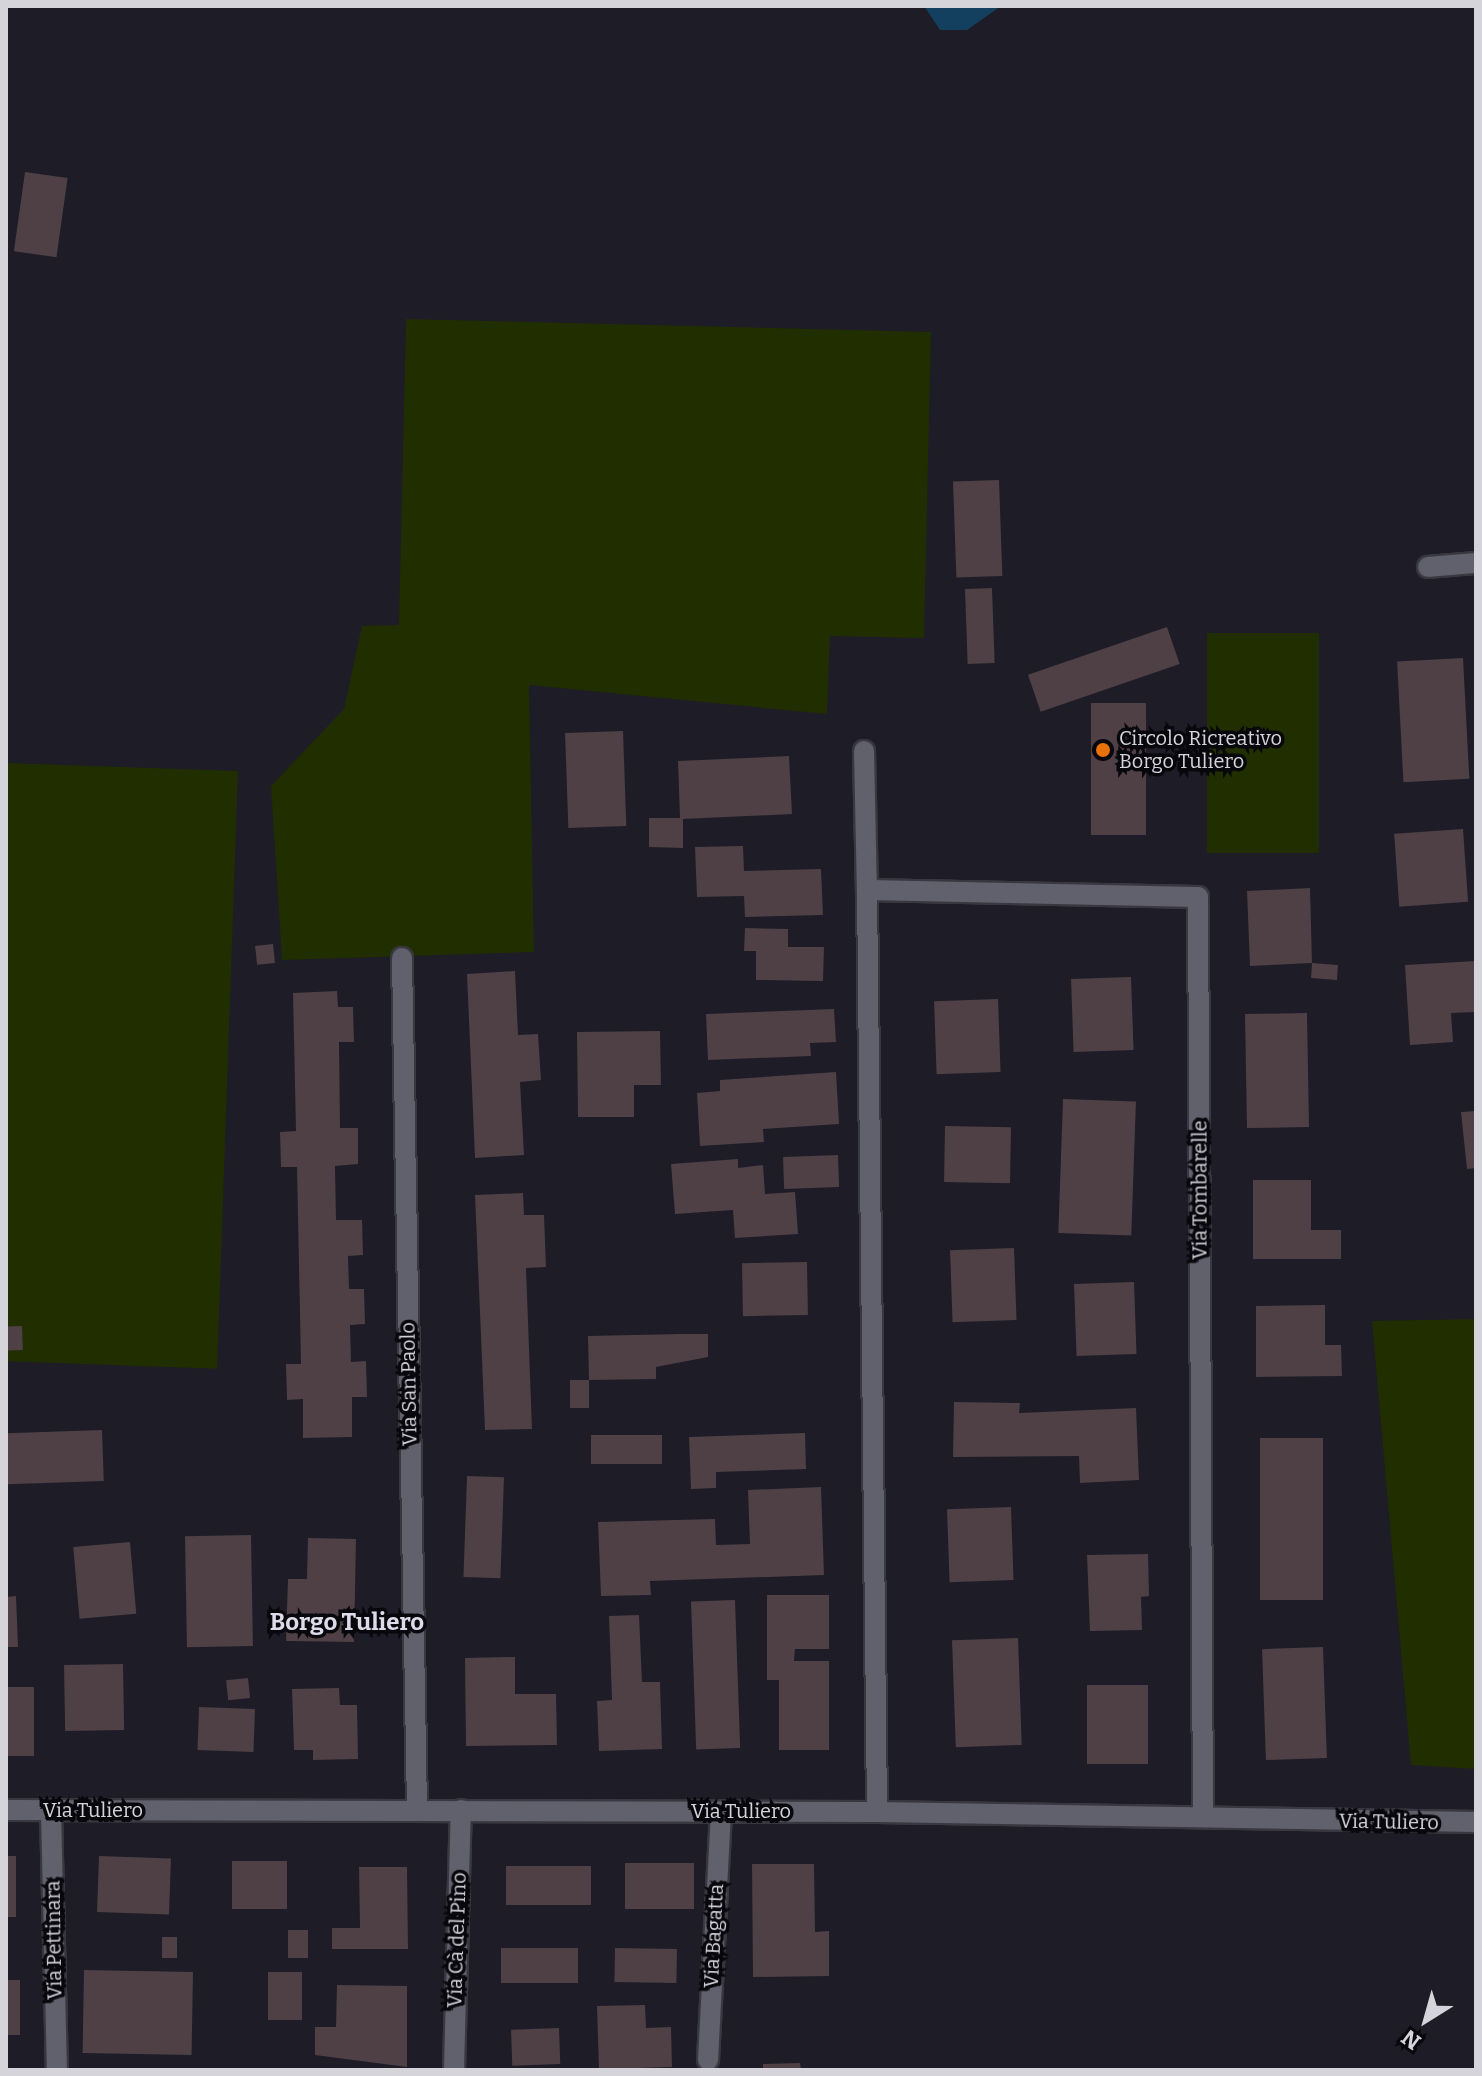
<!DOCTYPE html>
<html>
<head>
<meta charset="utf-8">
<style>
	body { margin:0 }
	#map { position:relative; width:1482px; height:2076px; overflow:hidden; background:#1d1c27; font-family:Bitter,serif }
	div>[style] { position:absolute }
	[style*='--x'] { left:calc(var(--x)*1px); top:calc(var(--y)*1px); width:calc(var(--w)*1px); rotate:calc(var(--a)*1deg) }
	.green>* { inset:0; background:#212e00; transform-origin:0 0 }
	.water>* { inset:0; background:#12405e }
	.building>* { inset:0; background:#4e4045; transform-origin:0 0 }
	.roads { filter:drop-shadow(2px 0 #393740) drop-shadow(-2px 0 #393740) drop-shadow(0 2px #393740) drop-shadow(0 -2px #393740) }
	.minor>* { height:20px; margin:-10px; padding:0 10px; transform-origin:10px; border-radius:10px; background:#61606d }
	.dots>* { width:22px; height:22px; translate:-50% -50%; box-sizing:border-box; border:4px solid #08070b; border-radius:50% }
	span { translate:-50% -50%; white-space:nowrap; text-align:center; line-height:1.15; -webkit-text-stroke:7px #08070b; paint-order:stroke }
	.poi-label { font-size:20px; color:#d5d4db }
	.left { translate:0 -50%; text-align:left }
	.street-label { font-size:20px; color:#d5d4db }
	.quarter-label { font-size:24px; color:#dddbea; font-weight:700 }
	.frame { position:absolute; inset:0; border:8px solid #d5d4db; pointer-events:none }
	.north { position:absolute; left:1386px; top:1980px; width:80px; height:80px; -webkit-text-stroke:6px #08070b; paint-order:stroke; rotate:217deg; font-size:22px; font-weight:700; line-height:32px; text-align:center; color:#d5d4db }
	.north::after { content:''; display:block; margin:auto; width:28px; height:36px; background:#d5d4db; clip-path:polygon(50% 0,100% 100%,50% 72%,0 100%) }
</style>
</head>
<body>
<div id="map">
	<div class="green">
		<div style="clip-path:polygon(406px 319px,931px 332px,924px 638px,830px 636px,827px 714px,529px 685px,534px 952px,282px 960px,271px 786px,344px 709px,362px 626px,399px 625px)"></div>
		<div style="left:1207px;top:633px;width:112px;height:220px"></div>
		<div style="left:238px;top:771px;width:598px;height:232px;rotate:92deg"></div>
		<div style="clip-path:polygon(1476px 1319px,1476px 1769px,1411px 1765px,1372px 1321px)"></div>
	</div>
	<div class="water">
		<div style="clip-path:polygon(924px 6px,1001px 6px,967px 30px,940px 30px)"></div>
	</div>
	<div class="building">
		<div style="left:25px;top:172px;width:43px;height:80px;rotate:8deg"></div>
		<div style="left:999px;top:480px;width:96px;height:46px;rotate:88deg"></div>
		<div style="left:992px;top:588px;width:75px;height:27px;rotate:88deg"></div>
		<div style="left:1167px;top:627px;width:39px;height:147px;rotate:71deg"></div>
		<div style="left:1463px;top:658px;width:121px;height:66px;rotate:87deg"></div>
		<div style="left:1091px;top:703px;width:55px;height:132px"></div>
		<div style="left:623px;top:731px;width:95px;height:58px;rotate:88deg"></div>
		<div style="clip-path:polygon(789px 756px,792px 814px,683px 819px,683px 848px,649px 847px,649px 818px,680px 818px,678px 761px)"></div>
		<div style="left:1463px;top:829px;width:73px;height:69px;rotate:86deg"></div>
		<div style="clip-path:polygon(743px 846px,744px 871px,821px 869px,823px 915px,745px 917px,744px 896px,697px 897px,695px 847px)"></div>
		<div style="clip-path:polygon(1310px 888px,1312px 963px,1338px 965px,1337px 980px,1311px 978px,1312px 963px,1250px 966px,1247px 891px)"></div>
		<div style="clip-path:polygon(745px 928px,788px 929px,788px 947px,824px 947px,823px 981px,756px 980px,756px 951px,744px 951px)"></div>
		<div style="left:273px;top:944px;width:19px;height:18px;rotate:84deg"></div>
		<div style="clip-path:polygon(1476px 961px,1476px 1012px,1451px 1013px,1453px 1042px,1410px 1045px,1405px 965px)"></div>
		<div style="clip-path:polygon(515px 971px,518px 1035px,538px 1034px,541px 1080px,520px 1082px,524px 1155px,475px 1158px,467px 974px)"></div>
		<div style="left:1131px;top:977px;width:73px;height:60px;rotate:88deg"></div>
		<div style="clip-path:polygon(337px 991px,338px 1007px,353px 1007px,354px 1042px,339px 1042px,340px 1128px,358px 1128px,358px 1164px,335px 1166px,336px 1220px,362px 1220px,363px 1255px,348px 1256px,349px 1289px,364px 1289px,365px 1324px,350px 1325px,351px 1362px,366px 1361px,367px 1397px,352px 1397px,352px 1437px,303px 1438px,303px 1399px,287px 1400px,286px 1364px,301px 1364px,297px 1167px,281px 1167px,280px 1132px,296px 1131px,293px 993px)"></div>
		<div style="left:998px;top:999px;width:73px;height:64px;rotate:88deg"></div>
		<div style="clip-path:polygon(834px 1009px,836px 1042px,810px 1043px,811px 1056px,708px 1060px,706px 1014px)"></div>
		<div style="left:1307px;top:1013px;width:114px;height:62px;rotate:89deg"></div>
		<div style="clip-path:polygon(660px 1031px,661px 1085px,634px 1085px,634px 1117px,578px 1117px,577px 1032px)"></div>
		<div style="clip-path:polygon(836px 1072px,839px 1124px,763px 1129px,764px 1142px,700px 1146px,697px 1093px,720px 1091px,720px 1080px)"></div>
		<div style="left:1063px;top:1099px;width:73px;height:134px;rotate:2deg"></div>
		<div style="clip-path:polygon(1476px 1111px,1476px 1168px,1467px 1169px,1461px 1112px)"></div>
		<div style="left:945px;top:1126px;width:66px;height:56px;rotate:1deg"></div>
		<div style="left:838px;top:1155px;width:32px;height:55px;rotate:88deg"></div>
		<div style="clip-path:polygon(738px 1159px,738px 1168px,763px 1165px,765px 1194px,795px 1192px,798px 1234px,735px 1238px,733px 1210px,675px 1214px,671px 1164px)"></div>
		<div style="clip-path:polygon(1253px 1180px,1311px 1180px,1311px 1230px,1341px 1230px,1341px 1259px,1253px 1259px)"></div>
		<div style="clip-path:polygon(523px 1193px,524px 1215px,544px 1215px,546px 1267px,526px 1268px,532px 1429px,485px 1430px,475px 1195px)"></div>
		<div style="left:1014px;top:1248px;width:72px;height:64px;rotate:88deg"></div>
		<div style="left:807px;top:1262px;width:53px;height:65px;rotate:89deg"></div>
		<div style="left:1134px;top:1282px;width:72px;height:60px;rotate:88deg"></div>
		<div style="clip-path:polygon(1325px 1305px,1325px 1345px,1341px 1345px,1342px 1376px,1256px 1377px,1256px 1306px)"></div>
		<div style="left:22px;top:1326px;width:24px;height:16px;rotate:88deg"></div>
		<div style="clip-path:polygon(680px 1334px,708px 1334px,708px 1357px,656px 1367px,656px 1379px,589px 1380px,588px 1336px)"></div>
		<div style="left:570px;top:1380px;width:19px;height:28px"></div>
		<div style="clip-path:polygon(954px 1402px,1020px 1403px,1019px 1413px,1136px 1408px,1139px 1480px,1080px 1483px,1079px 1456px,953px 1457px)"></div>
		<div style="left:102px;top:1430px;width:51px;height:96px;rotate:88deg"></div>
		<div style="clip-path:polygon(805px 1433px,806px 1469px,716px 1472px,716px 1488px,691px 1489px,689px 1437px)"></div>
		<div style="left:591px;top:1435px;width:71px;height:29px"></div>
		<div style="left:1260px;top:1438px;width:63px;height:162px"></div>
		<div style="left:467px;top:1476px;width:37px;height:101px;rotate:2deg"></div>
		<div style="clip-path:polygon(821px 1487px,824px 1575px,650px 1581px,651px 1595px,601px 1596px,598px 1522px,715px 1519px,716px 1545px,750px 1544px,748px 1490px)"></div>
		<div style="left:1011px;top:1507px;width:73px;height:64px;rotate:88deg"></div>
		<div style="left:251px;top:1535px;width:111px;height:66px;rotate:89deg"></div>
		<div style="clip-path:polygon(308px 1538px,356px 1539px,354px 1642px,286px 1641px,288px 1579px,307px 1579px)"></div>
		<div style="left:130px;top:1542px;width:72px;height:57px;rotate:85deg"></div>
		<div style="clip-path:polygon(1148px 1554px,1149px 1596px,1141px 1597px,1142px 1630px,1090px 1631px,1087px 1555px)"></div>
		<div style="clip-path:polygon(767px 1595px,829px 1595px,829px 1649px,795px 1649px,794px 1661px,829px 1661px,829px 1750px,779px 1750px,779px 1680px,767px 1680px)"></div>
		<div style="clip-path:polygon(16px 1596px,18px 1647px,6px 1647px,6px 1597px)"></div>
		<div style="left:735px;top:1600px;width:148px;height:44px;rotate:88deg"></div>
		<div style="clip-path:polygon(639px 1615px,642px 1682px,660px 1682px,662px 1749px,599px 1751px,597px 1701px,612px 1700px,609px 1616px)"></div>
		<div style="left:1018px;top:1638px;width:107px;height:66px;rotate:88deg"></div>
		<div style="left:1323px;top:1647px;width:111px;height:61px;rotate:88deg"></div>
		<div style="clip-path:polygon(515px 1657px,515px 1694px,556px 1694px,557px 1745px,466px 1746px,465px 1658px)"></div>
		<div style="left:123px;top:1664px;width:66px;height:59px;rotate:89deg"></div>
		<div style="left:248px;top:1678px;width:20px;height:22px;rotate:84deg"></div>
		<div style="left:1087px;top:1685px;width:61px;height:79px"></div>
		<div style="left:34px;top:1687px;width:69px;height:28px;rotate:90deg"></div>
		<div style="clip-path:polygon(339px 1688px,340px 1705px,357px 1705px,358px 1759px,313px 1760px,313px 1750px,294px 1750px,292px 1689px)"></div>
		<div style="left:199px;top:1707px;width:56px;height:43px;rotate:2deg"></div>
		<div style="left:6px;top:1856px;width:10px;height:61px"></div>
		<div style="left:99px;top:1856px;width:72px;height:56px;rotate:2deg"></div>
		<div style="left:232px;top:1861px;width:55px;height:48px"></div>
		<div style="left:625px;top:1863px;width:69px;height:46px"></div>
		<div style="clip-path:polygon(752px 1864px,814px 1864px,815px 1932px,829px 1931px,829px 1976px,753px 1977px)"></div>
		<div style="left:506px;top:1866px;width:85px;height:39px"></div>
		<div style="clip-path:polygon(359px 1867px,407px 1867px,408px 1949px,332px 1949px,332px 1928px,360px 1928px)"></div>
		<div style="left:288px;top:1930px;width:20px;height:28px"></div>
		<div style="left:162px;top:1937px;width:15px;height:21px"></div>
		<div style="left:501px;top:1948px;width:77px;height:35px"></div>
		<div style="left:615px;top:1948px;width:62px;height:34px;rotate:1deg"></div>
		<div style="left:193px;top:1972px;width:83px;height:109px;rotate:91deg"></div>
		<div style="left:268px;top:1972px;width:34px;height:48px"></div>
		<div style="left:6px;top:1980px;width:14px;height:55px"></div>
		<div style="clip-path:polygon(337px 1985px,407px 1986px,407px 2067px,315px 2055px,315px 2027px,336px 2027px)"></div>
		<div style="clip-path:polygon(645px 2005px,646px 2028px,671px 2027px,672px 2067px,599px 2069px,597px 2006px)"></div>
		<div style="left:559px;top:2028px;width:36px;height:48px;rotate:88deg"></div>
		<div style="clip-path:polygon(800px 2063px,801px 2070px,763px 2070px,763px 2064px)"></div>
	</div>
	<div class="roads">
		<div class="minor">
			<div style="--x:1428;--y:567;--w:48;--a:-4.8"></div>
			<div style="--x:864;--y:751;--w:139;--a:88.8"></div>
			<div style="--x:402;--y:958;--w:851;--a:88.99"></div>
			<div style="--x:6;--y:1810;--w:871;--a:0.13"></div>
			<div style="--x:877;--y:1812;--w:599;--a:0.96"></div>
			<div style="--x:51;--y:1810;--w:260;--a:88.7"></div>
			<div style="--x:877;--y:1812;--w:922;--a:-90.62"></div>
			<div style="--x:867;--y:890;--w:331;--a:1.2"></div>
			<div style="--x:1198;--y:897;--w:918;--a:89.69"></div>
			<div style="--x:708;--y:2060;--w:249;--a:-87"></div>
			<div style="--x:454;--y:2070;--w:260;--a:-88.5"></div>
		</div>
	</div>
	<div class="dots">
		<div style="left:1103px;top:750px;background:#e8710a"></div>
	</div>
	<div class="poi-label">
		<span class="left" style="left:1119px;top:750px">Circolo Ricreativo<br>Borgo Tuliero</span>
	</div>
	<div class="street-label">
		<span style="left:1200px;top:1190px;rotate:-90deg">Via Tombarelle</span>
		<span style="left:409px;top:1384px;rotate:-91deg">Via San Paolo</span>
		<span style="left:93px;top:1810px">Via Tuliero</span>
		<span style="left:741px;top:1811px">Via Tuliero</span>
		<span style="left:1389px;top:1822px;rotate:1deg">Via Tuliero</span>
		<span style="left:714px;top:1936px;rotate:-87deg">Via Bagatta</span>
		<span style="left:54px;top:1940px;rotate:-91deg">Via Pettinara</span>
		<span style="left:457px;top:1940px;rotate:-88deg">Via Cà del Pino</span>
	</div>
	<div class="quarter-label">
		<span style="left:347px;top:1623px">Borgo Tuliero</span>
	</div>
	<div class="frame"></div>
	<div class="north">N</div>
</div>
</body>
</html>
